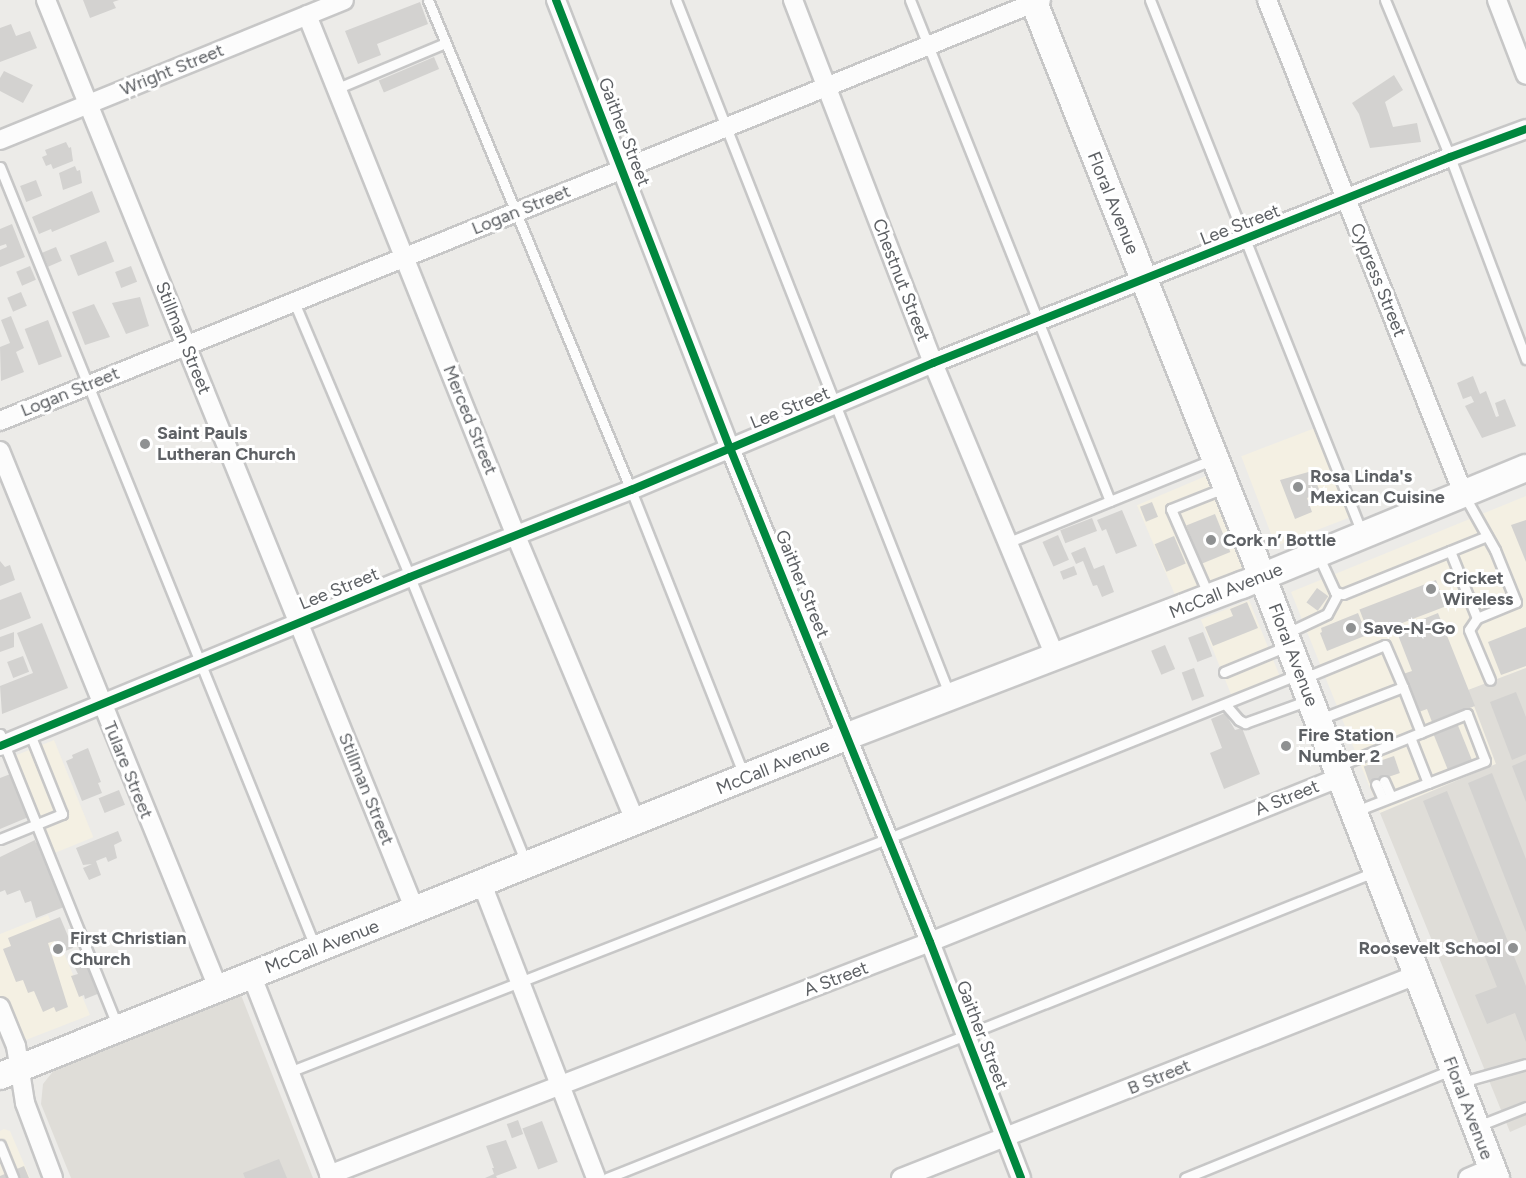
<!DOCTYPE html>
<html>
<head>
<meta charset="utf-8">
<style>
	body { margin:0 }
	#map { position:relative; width:1526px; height:1178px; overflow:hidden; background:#ecebe8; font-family:Figtree,sans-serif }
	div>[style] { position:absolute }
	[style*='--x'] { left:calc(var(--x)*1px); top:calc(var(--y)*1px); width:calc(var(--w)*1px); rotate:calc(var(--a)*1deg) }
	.commercial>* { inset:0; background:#f4f0e3; transform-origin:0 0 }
	.education>* { inset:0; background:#dfddd8 }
	.building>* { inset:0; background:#d3d2d0; transform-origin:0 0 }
	.roads { filter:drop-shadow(2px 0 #c7c7c7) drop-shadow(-2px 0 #c7c7c7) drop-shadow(0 2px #c7c7c7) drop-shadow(0 -2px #c7c7c7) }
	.lane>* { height:9px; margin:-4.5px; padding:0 4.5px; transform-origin:4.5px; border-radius:4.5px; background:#fcfcfc }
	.street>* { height:18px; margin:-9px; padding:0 9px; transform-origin:9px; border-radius:9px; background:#fcfcfc }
	.secondary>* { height:26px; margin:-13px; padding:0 13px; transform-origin:13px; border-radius:13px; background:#fcfcfc }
	.cycleway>* { height:8px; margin:-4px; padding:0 4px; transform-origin:4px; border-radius:4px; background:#00873e }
	.dots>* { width:16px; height:16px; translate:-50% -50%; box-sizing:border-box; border:3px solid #fff; border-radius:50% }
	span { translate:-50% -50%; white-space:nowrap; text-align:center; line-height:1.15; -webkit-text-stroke:6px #fff; paint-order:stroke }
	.street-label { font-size:18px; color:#5d6064 }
	.poi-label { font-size:18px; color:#5d6064; font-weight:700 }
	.left { translate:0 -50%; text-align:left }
	.right { translate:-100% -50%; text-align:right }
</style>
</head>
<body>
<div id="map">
	<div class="commercial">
		<div style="left:1315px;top:428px;width:96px;height:79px;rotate:69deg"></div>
		<div style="left:1206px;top:476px;width:99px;height:75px;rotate:67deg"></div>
		<div style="clip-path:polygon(1526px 496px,1526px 668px,1469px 690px,1496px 764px,1380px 813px,1291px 592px)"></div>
		<div style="left:1249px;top:600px;width:90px;height:52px;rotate:68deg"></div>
		<div style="left:54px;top:740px;width:105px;height:43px;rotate:68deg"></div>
		<div style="clip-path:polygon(48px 915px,90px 1015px,13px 1045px,0 1015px,0 934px)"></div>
		<div style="clip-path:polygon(4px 1129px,10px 1131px,30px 1178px,0 1178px,0 1131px)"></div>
	</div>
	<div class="education">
		<div style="clip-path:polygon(1526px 668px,1526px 1125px,1510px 1132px,1380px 813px,1496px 764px,1468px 690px)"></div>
		<div style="clip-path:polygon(241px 995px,313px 1178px,71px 1178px,41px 1104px,43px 1084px,54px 1070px)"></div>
	</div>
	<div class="building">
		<div style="clip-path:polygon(83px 0,119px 0,113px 2px,116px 8px,90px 18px)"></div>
		<div style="clip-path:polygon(420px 2px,428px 24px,377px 44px,381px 55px,358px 64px,345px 31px)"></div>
		<div style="clip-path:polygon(11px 24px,16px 36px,30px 31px,37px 48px,0 62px,0 28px)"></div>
		<div style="left:434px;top:57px;width:13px;height:60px;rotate:67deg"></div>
		<div style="clip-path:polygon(4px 71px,33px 85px,23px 103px,0 91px,0 78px)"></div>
		<div style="clip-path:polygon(1394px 75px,1403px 90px,1385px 102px,1393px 127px,1417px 123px,1421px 142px,1370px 148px,1359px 114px,1352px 103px)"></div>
		<div style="clip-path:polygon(66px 142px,69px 148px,71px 147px,73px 161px,53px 169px,51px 164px,46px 166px,42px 157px,47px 155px,45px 150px)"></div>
		<div style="clip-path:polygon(75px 166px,77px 171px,80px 170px,82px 183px,63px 190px,59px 173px)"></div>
		<div style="left:36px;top:180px;width:17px;height:17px;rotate:69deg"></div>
		<div style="clip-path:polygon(92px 191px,100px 212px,52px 232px,51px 229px,39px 234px,32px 217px)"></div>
		<div style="clip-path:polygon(12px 224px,25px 257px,0 267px,0 250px,7px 247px,6px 244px,0 246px,0 229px)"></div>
		<div style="left:106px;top:241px;width:22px;height:39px;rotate:68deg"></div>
		<div style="left:56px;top:247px;width:15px;height:15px;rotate:67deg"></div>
		<div style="left:30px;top:266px;width:15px;height:15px;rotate:67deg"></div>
		<div style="left:131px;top:266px;width:17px;height:17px;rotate:69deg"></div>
		<div style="left:21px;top:292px;width:15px;height:15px;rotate:67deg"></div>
		<div style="clip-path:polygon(140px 297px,149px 326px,126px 334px,112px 303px)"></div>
		<div style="clip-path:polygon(94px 304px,110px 337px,85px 345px,72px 312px)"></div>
		<div style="clip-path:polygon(11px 316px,24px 348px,16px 352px,24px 372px,1px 381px,0 347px,10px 343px,1px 320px)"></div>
		<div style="left:48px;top:320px;width:39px;height:25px;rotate:69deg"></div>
		<div style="clip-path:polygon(1473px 376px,1480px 394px,1486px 391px,1496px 417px,1499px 416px,1495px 403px,1505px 399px,1516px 426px,1482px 438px,1465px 406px,1474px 402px,1471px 396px,1463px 399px,1457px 383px)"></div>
		<div style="clip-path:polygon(1312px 471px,1320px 492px,1307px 498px,1312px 512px,1295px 519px,1280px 480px)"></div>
		<div style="left:1152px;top:502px;width:16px;height:13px;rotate:68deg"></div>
		<div style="clip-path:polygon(1122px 510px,1137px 546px,1116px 554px,1106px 529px,1102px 531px,1097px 520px)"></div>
		<div style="left:1215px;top:514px;width:41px;height:31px;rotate:68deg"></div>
		<div style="left:1092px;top:518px;width:14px;height:34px;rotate:69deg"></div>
		<div style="clip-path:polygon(1526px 520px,1526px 562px,1511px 525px)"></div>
		<div style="left:1058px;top:535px;width:27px;height:17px;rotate:66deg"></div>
		<div style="left:1174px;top:536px;width:30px;height:21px;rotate:67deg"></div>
		<div style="clip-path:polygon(1085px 547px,1094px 569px,1104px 565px,1114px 592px,1102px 597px,1097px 585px,1093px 586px,1083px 561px,1076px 564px,1071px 553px)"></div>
		<div style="clip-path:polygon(0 561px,5px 567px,10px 565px,15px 580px,0 586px)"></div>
		<div style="left:1074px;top:566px;width:9px;height:15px;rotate:69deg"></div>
		<div style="left:1436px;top:580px;width:28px;height:82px;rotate:69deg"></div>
		<div style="left:1317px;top:588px;width:14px;height:18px;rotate:36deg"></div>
		<div style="clip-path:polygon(21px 592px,31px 618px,0 630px,0 600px)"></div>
		<div style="clip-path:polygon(1247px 602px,1258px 628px,1213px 646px,1205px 627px,1233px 616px,1230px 609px)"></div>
		<div style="clip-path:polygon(1358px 613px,1367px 635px,1327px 651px,1320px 633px,1322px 632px,1321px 628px)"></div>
		<div style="clip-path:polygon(1438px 613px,1475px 706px,1432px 722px,1427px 709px,1419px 712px,1403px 674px,1412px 671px,1396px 630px)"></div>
		<div style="clip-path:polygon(42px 623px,68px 688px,2px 714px,0 686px,33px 673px,17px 633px)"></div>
		<div style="clip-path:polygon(1526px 627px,1526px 666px,1501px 675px,1488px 642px)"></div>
		<div style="clip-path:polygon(14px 632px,14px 647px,0 652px,0 637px)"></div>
		<div style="left:1203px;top:632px;width:26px;height:16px;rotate:69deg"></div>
		<div style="left:1165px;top:645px;width:26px;height:15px;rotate:67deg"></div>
		<div style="left:23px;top:656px;width:17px;height:17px;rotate:69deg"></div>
		<div style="left:1194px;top:668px;width:30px;height:13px;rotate:70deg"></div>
		<div style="clip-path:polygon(1516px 692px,1526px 717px,1526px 754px,1512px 760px,1490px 702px)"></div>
		<div style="clip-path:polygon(1225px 713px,1235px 730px,1242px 728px,1260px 774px,1224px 789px,1210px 753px,1222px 748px,1211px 719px)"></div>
		<div style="left:1457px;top:723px;width:41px;height:26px;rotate:68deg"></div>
		<div style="clip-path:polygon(88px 748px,101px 782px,98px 783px,102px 793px,82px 801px,66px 761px,73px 758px,72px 755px)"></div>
		<div style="left:1394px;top:756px;width:18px;height:32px;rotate:71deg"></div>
		<div style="clip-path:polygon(1526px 760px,1526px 802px,1512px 766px)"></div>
		<div style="clip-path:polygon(13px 773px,31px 816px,0 829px,0 778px)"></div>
		<div style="clip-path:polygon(1492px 773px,1526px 859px,1526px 932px,1468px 783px)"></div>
		<div style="left:119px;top:790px;width:16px;height:22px;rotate:68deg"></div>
		<div style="clip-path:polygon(1447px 791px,1526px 986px,1526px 1042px,1515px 1013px,1487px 1024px,1475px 995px,1497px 987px,1423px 801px)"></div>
		<div style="clip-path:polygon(118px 831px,122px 841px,114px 845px,117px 858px,108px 862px,106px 857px,96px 861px,101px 875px,89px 880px,83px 868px,92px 864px,83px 865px,76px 848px)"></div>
		<div style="clip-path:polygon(35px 840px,36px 843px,41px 841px,47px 855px,44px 856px,64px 907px,36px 918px,31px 901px,25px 903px,20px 890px,7px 895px,5px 890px,0 892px,0 857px)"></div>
		<div style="clip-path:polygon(60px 917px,73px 948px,60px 953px,55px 941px,48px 943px,68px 1007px,56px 1012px,54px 1007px,43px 1012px,34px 991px,28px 993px,23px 980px,16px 982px,3px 949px,11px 946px,8px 938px)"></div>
		<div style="clip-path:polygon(88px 963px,100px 993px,85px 999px,84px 995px,79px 997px,71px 976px,78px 974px,75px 968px)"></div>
		<div style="left:518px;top:1120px;width:15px;height:12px;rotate:70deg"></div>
		<div style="left:542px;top:1121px;width:44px;height:21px;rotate:69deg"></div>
		<div style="clip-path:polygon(506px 1140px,517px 1168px,496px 1176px,497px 1178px,485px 1178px,494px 1174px,492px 1168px,494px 1168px,486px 1146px)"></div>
		<div style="clip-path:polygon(279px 1159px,287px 1178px,245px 1178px,243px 1173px)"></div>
		<div style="clip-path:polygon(24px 1166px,29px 1178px,0 1178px,0 1176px)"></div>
	</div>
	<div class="roads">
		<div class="lane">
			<div style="--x:428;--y:0;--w:530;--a:67.5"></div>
			<div style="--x:631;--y:490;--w:308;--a:68.4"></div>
			<div style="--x:676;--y:0;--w:748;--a:68.51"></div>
			<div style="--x:910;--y:0;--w:539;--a:68.24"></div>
			<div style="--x:1110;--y:501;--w:112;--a:-22"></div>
			<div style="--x:1150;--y:0;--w:574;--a:68.31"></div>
			<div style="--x:1385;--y:0;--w:170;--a:67.5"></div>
			<div style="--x:1450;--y:157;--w:216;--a:69.4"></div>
			<div style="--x:338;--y:88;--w:116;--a:-22.8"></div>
			<div style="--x:0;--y:167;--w:843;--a:68"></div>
			<div style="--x:294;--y:302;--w:298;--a:67.1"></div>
			<div style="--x:410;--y:577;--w:309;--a:67.9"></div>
			<div style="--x:1009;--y:542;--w:109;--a:-22.1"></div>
			<div style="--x:1450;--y:551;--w:72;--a:68.1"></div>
			<div style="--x:1477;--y:618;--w:42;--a:-22.3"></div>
			<div style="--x:1516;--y:602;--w:56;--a:-112"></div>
			<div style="--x:1495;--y:550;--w:63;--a:-119.4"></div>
			<div style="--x:1318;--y:555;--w:41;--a:65.3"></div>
			<div style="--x:1335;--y:592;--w:8;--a:14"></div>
			<div style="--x:1343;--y:594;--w:155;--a:-21.9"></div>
			<div style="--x:1209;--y:596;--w:95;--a:-113.6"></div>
			<div style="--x:1171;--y:509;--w:57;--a:-21.6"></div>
			<div style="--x:1477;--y:618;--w:14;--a:124"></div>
			<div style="--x:1469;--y:630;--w:54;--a:67.2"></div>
			<div style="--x:1287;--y:633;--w:44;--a:-25.4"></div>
			<div style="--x:1327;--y:614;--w:24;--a:-62"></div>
			<div style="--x:1224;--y:672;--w:68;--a:-22.4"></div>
			<div style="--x:1304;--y:678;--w:87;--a:-22.2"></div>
			<div style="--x:1385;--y:645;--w:46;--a:66.8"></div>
			<div style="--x:1225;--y:704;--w:21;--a:49"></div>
			<div style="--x:1239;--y:720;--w:7;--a:27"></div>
			<div style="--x:1245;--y:723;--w:68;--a:-19.8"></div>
			<div style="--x:1320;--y:719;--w:89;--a:-21.1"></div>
			<div style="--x:1403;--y:687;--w:49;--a:68.6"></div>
			<div style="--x:0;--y:734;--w:316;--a:68.1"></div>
			<div style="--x:1338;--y:766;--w:139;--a:-22"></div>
			<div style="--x:1467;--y:714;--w:50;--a:69"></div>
			<div style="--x:1485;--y:761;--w:61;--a:158.9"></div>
			<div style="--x:1384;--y:781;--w:17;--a:66"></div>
			<div style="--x:1376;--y:784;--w:17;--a:66"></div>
			<div style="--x:1356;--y:811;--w:77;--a:-21.3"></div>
			<div style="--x:1428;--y:783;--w:49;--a:-111.4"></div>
			<div style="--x:0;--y:839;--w:67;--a:-22"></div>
			<div style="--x:62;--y:814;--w:86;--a:-111.8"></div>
			<div style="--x:289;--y:1072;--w:644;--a:-21.31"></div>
			<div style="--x:889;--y:838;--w:439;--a:-21.8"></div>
			<div style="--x:1462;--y:1082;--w:66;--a:-15.7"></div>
			<div style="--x:1478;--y:1126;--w:52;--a:-21.6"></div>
			<div style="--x:0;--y:1145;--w:35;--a:68"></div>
			<div style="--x:607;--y:1178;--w:829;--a:-21.74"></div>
			<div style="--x:1185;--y:1178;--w:289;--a:-22.1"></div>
		</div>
		<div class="street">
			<div style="--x:46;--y:0;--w:982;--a:67.93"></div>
			<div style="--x:556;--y:0;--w:481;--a:68.8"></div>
			<div style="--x:730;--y:448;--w:533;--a:67.96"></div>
			<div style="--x:930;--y:942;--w:253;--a:68.9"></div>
			<div style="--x:793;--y:0;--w:389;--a:68.9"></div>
			<div style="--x:933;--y:363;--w:320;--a:67.4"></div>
			<div style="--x:1267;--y:0;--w:531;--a:68.32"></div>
			<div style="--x:1497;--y:0;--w:80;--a:68.9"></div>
			<div style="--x:307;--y:15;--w:561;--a:68.14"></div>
			<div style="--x:516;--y:536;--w:311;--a:67.3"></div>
			<div style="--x:0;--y:140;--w:371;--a:-22.1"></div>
			<div style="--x:0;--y:421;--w:1123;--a:-22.02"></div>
			<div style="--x:0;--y:451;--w:580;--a:67.9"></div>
			<div style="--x:0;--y:746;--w:443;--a:-22.4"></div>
			<div style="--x:410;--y:577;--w:238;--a:-21.5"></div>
			<div style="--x:631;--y:490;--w:328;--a:-22.8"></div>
			<div style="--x:933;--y:363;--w:557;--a:-21.72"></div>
			<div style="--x:1450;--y:157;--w:81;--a:-20.2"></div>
			<div style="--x:482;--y:884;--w:315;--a:68.8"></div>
			<div style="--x:251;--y:974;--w:219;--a:68.6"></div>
			<div style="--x:0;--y:1007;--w:42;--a:67.7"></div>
			<div style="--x:16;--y:1046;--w:58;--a:81"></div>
			<div style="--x:25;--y:1103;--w:80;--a:69.5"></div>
			<div style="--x:329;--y:1175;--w:645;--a:-21.19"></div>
			<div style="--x:930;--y:942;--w:442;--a:-21.9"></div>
			<div style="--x:901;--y:1178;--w:554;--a:-21.51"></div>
			<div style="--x:1468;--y:1178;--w:26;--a:-23"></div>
		</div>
		<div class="secondary">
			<div style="--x:1033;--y:0;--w:639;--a:68.33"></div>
			<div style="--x:1269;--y:594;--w:627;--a:68.76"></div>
			<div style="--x:0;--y:1076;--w:914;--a:-21.85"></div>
			<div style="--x:848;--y:736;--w:422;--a:-21"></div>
			<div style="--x:1242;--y:585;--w:307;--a:-22.4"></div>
		</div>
	</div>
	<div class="cycleway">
		<div style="--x:556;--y:0;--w:481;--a:68.8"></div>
		<div style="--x:730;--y:448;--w:533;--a:67.96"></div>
		<div style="--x:930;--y:942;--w:253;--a:68.9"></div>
		<div style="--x:0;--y:746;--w:443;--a:-22.4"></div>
		<div style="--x:410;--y:577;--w:238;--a:-21.5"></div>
		<div style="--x:631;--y:490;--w:328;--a:-22.8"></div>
		<div style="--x:933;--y:363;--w:557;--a:-21.72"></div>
		<div style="--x:1450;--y:157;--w:81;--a:-20.2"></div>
	</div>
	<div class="dots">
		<div style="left:145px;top:444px;background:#8f9192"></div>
		<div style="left:1298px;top:487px;background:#8f9192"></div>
		<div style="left:1211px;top:540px;background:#8f9192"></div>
		<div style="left:1431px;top:589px;background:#8f9192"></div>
		<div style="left:1351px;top:628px;background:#8f9192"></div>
		<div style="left:1286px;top:746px;background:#8f9192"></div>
		<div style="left:1513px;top:948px;background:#8f9192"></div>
		<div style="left:58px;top:949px;background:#8f9192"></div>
	</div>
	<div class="street-label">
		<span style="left:172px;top:70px;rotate:-22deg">Wright Street</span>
		<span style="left:624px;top:132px;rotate:69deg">Gaither Street</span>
		<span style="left:1113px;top:203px;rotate:68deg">Floral Avenue</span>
		<span style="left:521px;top:210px;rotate:-22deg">Logan Street</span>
		<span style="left:1240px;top:225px;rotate:-21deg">Lee Street</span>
		<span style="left:901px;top:280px;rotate:69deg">Chestnut Street</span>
		<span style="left:1378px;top:280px;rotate:68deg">Cypress Street</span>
		<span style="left:183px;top:338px;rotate:68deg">Stillman Street</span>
		<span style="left:70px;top:392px;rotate:-22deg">Logan Street</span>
		<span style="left:790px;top:408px;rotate:-22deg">Lee Street</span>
		<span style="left:470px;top:420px;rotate:68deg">Merced Street</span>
		<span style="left:802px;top:584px;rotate:68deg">Gaither Street</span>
		<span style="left:339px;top:589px;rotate:-22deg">Lee Street</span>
		<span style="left:1226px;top:591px;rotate:-22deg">McCall Avenue</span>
		<span style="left:1293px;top:655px;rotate:69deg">Floral Avenue</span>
		<span style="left:773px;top:767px;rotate:-22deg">McCall Avenue</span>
		<span style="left:128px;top:770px;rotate:68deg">Tulare Street</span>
		<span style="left:366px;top:789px;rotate:68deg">Stillman Street</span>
		<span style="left:1287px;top:798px;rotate:-22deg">A Street</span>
		<span style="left:322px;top:947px;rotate:-21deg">McCall Avenue</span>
		<span style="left:836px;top:979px;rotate:-21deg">A Street</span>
		<span style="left:982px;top:1035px;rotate:69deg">Gaither Street</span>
		<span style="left:1159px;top:1077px;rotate:-22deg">B Street</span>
		<span style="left:1468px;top:1108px;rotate:69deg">Floral Avenue</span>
	</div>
	<div class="poi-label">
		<span class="left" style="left:157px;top:444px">Saint Pauls<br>Lutheran Church</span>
		<span class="left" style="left:1310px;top:487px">Rosa Linda's<br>Mexican Cuisine</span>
		<span class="left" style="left:1223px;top:540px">Cork n’ Bottle</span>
		<span class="left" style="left:1443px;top:589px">Cricket<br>Wireless</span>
		<span class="left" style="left:1363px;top:628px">Save-N-Go</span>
		<span class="left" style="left:1298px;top:746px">Fire Station<br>Number 2</span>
		<span class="left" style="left:70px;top:949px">First Christian<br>Church</span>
		<span class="right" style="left:1501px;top:948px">Roosevelt School</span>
	</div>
</div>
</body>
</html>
